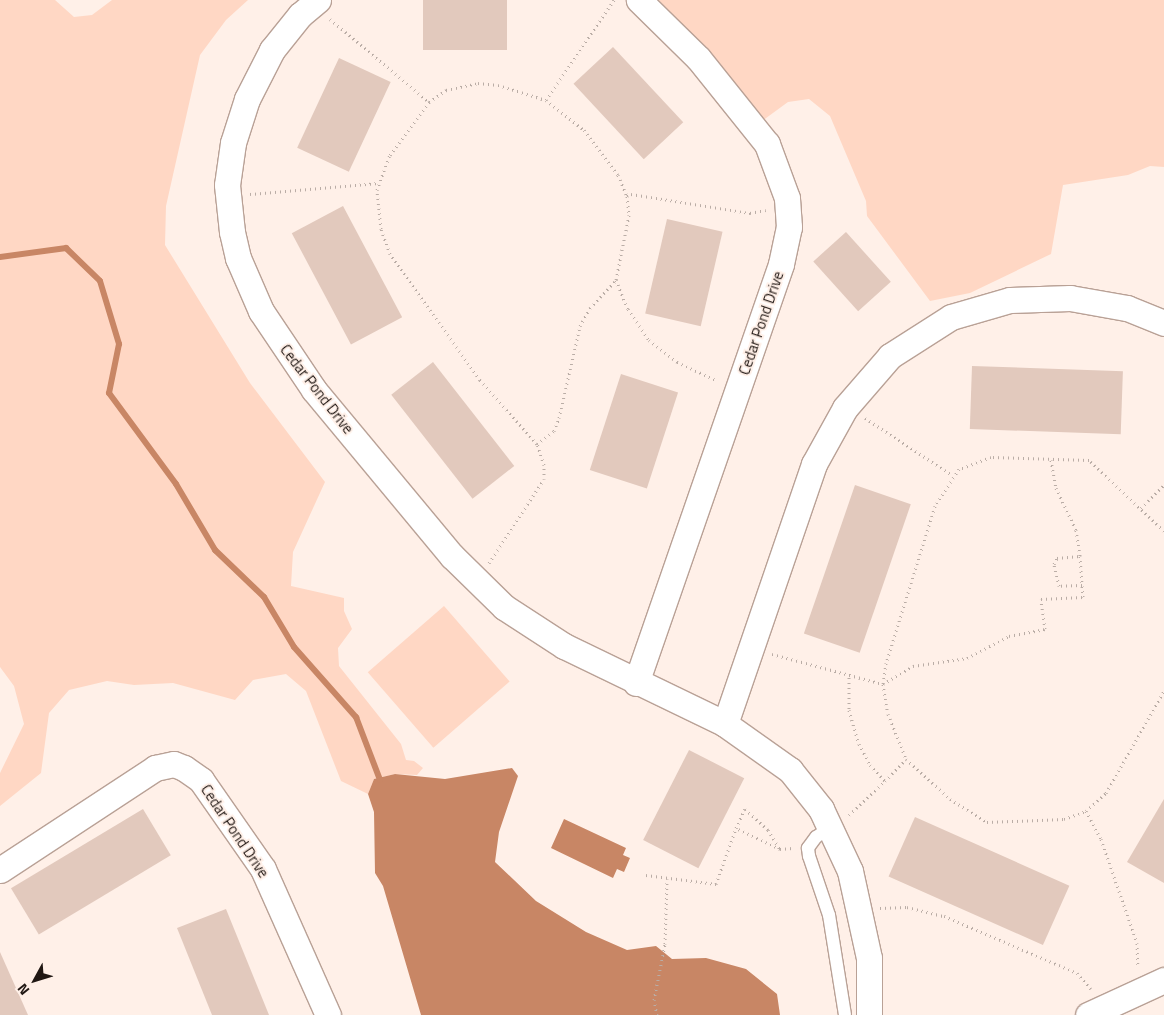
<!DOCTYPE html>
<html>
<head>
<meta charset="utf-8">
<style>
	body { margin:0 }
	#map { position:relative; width:1164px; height:1015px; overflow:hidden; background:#fff0e8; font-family:"Titillium Web",sans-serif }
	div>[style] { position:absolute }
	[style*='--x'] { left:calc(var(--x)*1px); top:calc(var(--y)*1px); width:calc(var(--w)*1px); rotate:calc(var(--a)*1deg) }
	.green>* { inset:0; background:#ffd7c4; transform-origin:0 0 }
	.water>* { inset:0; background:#c88665 }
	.stream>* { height:6px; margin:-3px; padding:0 3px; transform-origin:3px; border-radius:3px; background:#c88665 }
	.building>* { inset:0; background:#e2c9bd; transform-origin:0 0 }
	.path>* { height:3px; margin-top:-1.5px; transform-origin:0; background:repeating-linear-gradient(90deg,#baada6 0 1px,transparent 0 5px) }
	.roads { filter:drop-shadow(1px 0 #b9a196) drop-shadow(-1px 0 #b9a196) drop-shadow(0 1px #b9a196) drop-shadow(0 -1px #b9a196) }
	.service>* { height:12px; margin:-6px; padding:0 6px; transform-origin:6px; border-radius:6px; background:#fff }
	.minor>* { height:25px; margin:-12.5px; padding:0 12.5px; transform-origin:12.5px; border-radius:12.5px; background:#fff }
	span { translate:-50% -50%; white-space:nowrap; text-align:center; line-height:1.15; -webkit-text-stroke:4px #fff0e8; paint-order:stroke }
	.street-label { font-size:15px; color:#201713 }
	.north { position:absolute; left:10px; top:955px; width:50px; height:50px; -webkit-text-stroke:4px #fff0e8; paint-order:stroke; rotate:231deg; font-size:14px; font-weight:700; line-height:20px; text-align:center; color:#201713 }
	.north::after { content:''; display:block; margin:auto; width:18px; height:22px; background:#201713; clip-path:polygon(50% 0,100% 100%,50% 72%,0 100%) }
</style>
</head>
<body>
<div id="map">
	<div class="green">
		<div style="clip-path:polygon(0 0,55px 0,74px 17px,92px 15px,112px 0,248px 0,226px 20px,200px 55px,166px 206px,165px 245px,250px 383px,325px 482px,293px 552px,291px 586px,344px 598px,344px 611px,352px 629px,338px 648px,339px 666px,401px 744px,406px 760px,414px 761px,423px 768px,417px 775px,395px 774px,374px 779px,368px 794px,341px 781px,306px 691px,286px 674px,253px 680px,235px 700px,173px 683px,134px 685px,107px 681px,69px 690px,49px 713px,41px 773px,0 806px,0 773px,24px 724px,14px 686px,0 667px)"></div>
		<div style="clip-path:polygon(635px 0,1164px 0,1164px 167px,1150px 166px,1128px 175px,1063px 185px,1051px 254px,970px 293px,930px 301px,867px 216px,866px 201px,830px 116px,809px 99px,788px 102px,754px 127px)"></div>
		<div style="left:444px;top:606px;width:100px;height:101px;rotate:49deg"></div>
	</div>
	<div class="water">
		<div style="clip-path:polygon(512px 768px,518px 776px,499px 832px,495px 862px,536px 901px,586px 932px,627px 950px,656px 946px,672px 959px,706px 958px,746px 969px,777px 994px,780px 1015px,421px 1015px,383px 886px,375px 873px,374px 812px,368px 794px,374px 779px,395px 774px,445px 779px)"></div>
		<div style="clip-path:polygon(564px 819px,626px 848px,623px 855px,630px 858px,624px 872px,617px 869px,613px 878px,551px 848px)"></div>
	</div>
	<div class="stream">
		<div style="--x:0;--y:257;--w:67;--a:-7.8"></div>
		<div style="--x:66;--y:248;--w:47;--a:44.1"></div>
		<div style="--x:100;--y:281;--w:66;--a:73.2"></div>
		<div style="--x:119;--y:344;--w:50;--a:101.5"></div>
		<div style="--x:109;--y:393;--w:113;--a:53.6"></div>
		<div style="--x:176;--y:484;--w:77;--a:59.4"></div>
		<div style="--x:215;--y:550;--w:68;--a:43.8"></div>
		<div style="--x:264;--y:597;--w:58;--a:59"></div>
		<div style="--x:294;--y:647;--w:94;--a:48.5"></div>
		<div style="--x:356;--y:717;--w:67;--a:69.1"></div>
	</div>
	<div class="building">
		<div style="left:423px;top:0;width:84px;height:50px"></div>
		<div style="left:613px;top:47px;width:103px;height:54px;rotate:47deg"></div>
		<div style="left:339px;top:58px;width:57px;height:99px;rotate:25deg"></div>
		<div style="left:343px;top:206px;width:126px;height:58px;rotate:62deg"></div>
		<div style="left:667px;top:219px;width:57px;height:97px;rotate:13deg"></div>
		<div style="left:846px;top:232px;width:67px;height:44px;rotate:48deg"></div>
		<div style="left:433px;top:362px;width:132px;height:53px;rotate:52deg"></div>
		<div style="left:972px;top:366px;width:151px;height:63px;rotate:2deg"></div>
		<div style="left:621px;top:374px;width:60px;height:101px;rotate:18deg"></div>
		<div style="left:855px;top:485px;width:59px;height:157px;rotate:19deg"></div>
		<div style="left:689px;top:750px;width:62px;height:101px;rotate:27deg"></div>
		<div style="clip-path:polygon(1164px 799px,1164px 883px,1127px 862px)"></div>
		<div style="left:143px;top:809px;width:54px;height:154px;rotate:59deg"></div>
		<div style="left:915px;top:817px;width:169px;height:65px;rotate:24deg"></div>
		<div style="clip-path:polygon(226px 909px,269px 1015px,212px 1015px,177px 928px)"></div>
		<div style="clip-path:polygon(0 952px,28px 1015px,0 1015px)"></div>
	</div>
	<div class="path">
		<div style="--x:330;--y:19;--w:129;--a:40"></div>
		<div style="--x:546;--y:100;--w:121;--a:-55.8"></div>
		<div style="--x:250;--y:194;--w:129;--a:-4.9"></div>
		<div style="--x:627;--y:196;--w:4;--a:-27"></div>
		<div style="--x:631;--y:194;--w:121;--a:9.1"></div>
		<div style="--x:750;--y:213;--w:16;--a:-11"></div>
		<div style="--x:865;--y:418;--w:104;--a:33.2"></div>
		<div style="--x:537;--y:444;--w:86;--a:-131.7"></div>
		<div style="--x:480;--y:380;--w:155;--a:-125.5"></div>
		<div style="--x:390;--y:254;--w:27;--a:-110"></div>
		<div style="--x:381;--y:229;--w:39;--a:-96"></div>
		<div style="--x:377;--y:190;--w:37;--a:-70"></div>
		<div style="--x:390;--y:155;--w:66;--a:-53.7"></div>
		<div style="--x:429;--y:102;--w:21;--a:-35"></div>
		<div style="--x:446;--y:90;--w:33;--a:-12"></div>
		<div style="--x:478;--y:83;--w:20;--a:6"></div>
		<div style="--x:498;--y:85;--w:50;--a:17.4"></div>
		<div style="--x:546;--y:100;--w:48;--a:38.3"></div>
		<div style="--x:584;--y:130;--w:56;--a:52.9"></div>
		<div style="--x:618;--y:175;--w:23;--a:67"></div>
		<div style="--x:627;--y:196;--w:19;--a:84"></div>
		<div style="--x:629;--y:215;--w:66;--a:101.3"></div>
		<div style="--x:1051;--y:460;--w:28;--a:80"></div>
		<div style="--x:1056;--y:488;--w:47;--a:64.5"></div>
		<div style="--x:1076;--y:530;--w:26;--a:81"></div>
		<div style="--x:1141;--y:508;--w:33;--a:-45"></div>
		<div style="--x:1164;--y:531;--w:103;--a:-136.6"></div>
		<div style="--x:1089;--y:460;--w:98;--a:-178.2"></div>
		<div style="--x:991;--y:457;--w:34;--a:159"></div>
		<div style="--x:959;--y:469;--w:44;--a:123"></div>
		<div style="--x:935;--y:506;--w:164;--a:107.3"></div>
		<div style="--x:886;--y:663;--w:21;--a:98"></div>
		<div style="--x:883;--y:684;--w:30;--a:81"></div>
		<div style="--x:888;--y:714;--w:48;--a:68.2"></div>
		<div style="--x:906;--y:759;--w:59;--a:42.3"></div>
		<div style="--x:950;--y:799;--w:44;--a:31.9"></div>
		<div style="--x:987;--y:822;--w:77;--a:-2.2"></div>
		<div style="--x:1064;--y:819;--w:23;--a:-20"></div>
		<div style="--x:1086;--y:811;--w:27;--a:-42"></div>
		<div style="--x:1106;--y:793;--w:117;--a:-60.4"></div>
		<div style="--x:489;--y:563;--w:100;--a:-56.8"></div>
		<div style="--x:544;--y:479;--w:14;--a:-90"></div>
		<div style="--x:544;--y:465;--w:22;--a:-108"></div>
		<div style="--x:537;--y:444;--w:21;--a:-37"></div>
		<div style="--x:554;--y:431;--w:14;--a:-69"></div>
		<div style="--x:559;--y:418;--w:94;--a:-77.1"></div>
		<div style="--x:580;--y:326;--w:21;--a:-61"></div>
		<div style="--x:590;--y:308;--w:38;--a:-47"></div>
		<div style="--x:616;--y:280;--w:31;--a:68"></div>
		<div style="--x:628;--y:309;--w:37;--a:56"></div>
		<div style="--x:649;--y:340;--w:36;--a:38"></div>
		<div style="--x:677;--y:362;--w:43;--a:24.8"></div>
		<div style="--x:772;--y:654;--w:115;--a:15.1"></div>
		<div style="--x:883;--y:684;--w:35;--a:-31"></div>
		<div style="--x:913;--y:666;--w:55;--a:-8.4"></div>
		<div style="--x:967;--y:658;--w:47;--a:-27.6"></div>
		<div style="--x:1009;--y:636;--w:37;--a:-11"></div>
		<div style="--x:1045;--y:629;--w:30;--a:-98"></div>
		<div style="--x:1041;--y:599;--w:42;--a:-2.7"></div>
		<div style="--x:1083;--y:597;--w:12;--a:-95"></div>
		<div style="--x:1082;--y:585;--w:23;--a:178"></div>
		<div style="--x:1059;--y:586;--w:23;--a:-103"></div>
		<div style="--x:1054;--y:564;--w:7;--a:-63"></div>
		<div style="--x:1057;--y:558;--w:23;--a:-5"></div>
		<div style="--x:1080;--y:556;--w:29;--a:86"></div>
		<div style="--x:849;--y:677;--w:33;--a:90"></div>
		<div style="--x:849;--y:710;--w:35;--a:74"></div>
		<div style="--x:859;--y:744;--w:24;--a:62"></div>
		<div style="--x:870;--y:765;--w:22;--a:47"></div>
		<div style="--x:885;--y:781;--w:30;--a:-46"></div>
		<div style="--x:1086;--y:811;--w:32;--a:62"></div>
		<div style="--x:1101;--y:839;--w:110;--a:70.9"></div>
		<div style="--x:1137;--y:943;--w:24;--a:88"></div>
		<div style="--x:849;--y:815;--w:50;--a:-43.4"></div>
		<div style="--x:780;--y:849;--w:49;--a:-154.5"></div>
		<div style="--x:736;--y:828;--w:21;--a:-65"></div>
		<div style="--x:745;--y:809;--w:31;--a:42"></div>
		<div style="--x:768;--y:830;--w:22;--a:58"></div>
		<div style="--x:780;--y:849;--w:13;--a:-4"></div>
		<div style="--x:646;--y:875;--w:71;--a:7.3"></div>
		<div style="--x:716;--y:884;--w:59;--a:-70.3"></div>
		<div style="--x:880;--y:908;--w:27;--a:-2"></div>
		<div style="--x:907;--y:907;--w:38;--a:14"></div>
		<div style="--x:944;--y:916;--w:145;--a:23.2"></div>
		<div style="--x:1077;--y:973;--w:21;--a:49"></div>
		<div style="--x:657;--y:1015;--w:15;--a:-101"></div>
		<div style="--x:654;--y:1000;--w:57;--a:-78.9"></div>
		<div style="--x:665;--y:944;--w:65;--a:-88.2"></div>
	</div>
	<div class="roads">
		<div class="service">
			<div style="--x:830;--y:827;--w:17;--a:144"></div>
			<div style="--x:816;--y:837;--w:14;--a:126"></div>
			<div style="--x:808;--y:848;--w:8;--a:83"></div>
			<div style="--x:809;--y:856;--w:62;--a:71.3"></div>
			<div style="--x:829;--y:915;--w:101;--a:80.9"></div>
		</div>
		<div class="minor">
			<div style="--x:318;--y:0;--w:23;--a:140"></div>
			<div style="--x:300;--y:15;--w:45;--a:128.7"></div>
			<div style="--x:272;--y:50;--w:55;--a:117"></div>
			<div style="--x:247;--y:99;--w:46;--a:107.7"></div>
			<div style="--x:233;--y:143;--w:42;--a:98.1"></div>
			<div style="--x:227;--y:185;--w:47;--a:83.9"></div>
			<div style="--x:232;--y:232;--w:27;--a:77"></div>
			<div style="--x:238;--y:258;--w:58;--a:66.5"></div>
			<div style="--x:261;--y:311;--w:95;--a:56.1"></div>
			<div style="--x:314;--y:390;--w:216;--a:50.3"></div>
			<div style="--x:452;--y:556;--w:73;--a:44.4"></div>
			<div style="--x:504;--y:607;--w:72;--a:33"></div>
			<div style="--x:564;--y:646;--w:179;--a:25.8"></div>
			<div style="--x:725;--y:724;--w:80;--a:35.3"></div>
			<div style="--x:790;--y:770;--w:50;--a:51.5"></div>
			<div style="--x:821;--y:809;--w:68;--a:64.9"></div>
			<div style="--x:850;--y:871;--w:89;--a:77.7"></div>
			<div style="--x:869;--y:958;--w:57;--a:90"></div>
			<div style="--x:636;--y:683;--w:443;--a:-70.9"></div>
			<div style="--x:781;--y:264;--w:38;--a:-78"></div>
			<div style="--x:789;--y:227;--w:29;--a:-94"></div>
			<div style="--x:787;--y:198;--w:58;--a:-110.3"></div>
			<div style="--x:767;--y:144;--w:110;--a:-128.7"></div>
			<div style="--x:698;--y:58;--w:83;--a:-135.5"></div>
			<div style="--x:725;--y:724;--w:275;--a:-71.1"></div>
			<div style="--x:814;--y:464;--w:64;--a:-61"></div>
			<div style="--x:845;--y:408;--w:69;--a:-49.1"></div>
			<div style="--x:890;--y:356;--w:72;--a:-32.6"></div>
			<div style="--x:951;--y:317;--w:61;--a:-16.1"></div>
			<div style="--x:1010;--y:300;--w:60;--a:-1.9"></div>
			<div style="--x:1070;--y:298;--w:58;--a:10"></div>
			<div style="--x:1127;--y:308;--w:40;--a:22"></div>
			<div style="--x:0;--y:870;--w:186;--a:-33.3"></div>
			<div style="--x:155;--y:768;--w:19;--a:-12"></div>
			<div style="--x:174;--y:764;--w:11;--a:22"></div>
			<div style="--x:184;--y:768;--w:21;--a:35"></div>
			<div style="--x:201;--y:780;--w:108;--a:55.1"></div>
			<div style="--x:263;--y:869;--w:160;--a:66"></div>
			<div style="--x:1088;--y:1015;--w:84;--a:-24.7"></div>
		</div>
	</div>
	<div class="street-label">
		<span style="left:761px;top:323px;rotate:-71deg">Cedar Pond Drive</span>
		<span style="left:317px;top:389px;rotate:52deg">Cedar Pond Drive</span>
		<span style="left:235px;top:831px;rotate:56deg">Cedar Pond Drive</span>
	</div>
	<div class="north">N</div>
</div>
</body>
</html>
